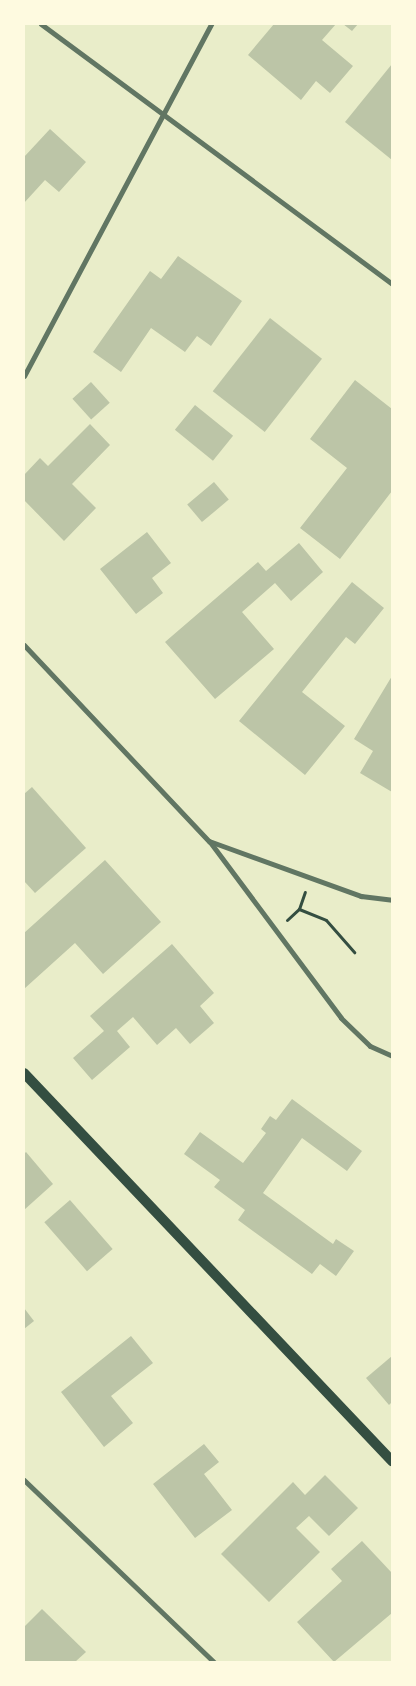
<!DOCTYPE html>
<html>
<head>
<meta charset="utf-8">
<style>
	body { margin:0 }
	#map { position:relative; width:416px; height:1686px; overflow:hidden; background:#e9edc9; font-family:"Source Sans 3",sans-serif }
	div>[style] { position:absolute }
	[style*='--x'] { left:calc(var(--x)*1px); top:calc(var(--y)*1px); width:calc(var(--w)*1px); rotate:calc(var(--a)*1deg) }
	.building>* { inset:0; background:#bcc5a7; transform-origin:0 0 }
	.path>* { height:3px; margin:-1.5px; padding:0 1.5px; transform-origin:1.5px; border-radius:1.5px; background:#344e41 }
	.minor>* { height:5px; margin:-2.5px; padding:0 2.5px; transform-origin:2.5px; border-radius:2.5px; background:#617663 }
	.secondary>* { height:10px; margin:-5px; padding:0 5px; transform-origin:5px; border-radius:5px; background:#344e41 }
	span { translate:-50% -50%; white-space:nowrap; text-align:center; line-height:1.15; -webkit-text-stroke:4px #fefae0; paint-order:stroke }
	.frame { position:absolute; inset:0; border:25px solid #fefae0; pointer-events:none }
</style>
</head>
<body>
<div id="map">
	<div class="building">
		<div style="clip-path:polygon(274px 24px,336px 24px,322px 40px,353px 66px,330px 93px,316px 81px,301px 100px,248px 55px)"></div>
		<div style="clip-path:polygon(343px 24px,358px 24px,352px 31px)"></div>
		<div style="clip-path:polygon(392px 64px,392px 160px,345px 122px)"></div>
		<div style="clip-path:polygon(50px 129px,86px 162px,59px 192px,45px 180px,24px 203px,24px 157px)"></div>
		<div style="clip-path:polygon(178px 256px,242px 301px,211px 346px,197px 336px,185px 352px,151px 328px,121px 372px,93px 352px,150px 271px,161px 279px)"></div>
		<div style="left:270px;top:318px;width:66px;height:93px;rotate:38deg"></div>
		<div style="clip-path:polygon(355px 380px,392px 409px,392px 491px,340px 559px,300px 528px,347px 468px,310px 439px)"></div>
		<div style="left:91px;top:382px;width:28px;height:25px;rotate:48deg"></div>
		<div style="left:195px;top:405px;width:49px;height:32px;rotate:39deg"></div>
		<div style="clip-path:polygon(90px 424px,110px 445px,72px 484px,96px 508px,64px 541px,24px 500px,24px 475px,40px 458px,48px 466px)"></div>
		<div style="left:214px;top:482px;width:23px;height:35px;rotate:50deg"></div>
		<div style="clip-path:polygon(147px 532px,171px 563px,152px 578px,163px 593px,136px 614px,100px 569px)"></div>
		<div style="clip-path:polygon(299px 543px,323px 572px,291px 601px,275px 583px,242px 612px,274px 649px,215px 699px,165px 642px,258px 562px,266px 571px)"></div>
		<div style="clip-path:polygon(352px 582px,384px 608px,355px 644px,346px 637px,302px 692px,345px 726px,305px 775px,239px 721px)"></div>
		<div style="clip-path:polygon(392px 676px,392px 792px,360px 773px,373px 751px,354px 739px)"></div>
		<div style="clip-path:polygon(32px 787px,86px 848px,35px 893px,24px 881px,24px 794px)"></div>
		<div style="clip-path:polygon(105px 860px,161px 922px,103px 974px,75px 943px,24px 989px,24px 933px)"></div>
		<div style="clip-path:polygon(172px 944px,214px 993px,200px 1006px,214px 1023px,190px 1044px,176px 1028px,157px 1045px,133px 1017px,117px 1031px,130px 1047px,92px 1080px,73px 1058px,104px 1031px,90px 1016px)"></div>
		<div style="clip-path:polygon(292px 1099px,362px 1151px,347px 1171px,302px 1138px,263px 1193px,333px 1244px,336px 1239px,354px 1251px,336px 1276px,320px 1264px,312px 1274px,238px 1220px,245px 1210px,214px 1187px,220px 1180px,184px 1154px,200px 1132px,243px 1163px,266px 1133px,261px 1129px,270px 1116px,276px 1120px)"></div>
		<div style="clip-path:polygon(26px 1152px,53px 1184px,24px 1210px,24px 1154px)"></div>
		<div style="left:70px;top:1200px;width:65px;height:34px;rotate:49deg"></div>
		<div style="clip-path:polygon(24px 1308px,34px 1321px,24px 1329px)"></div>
		<div style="clip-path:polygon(131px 1336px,153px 1363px,111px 1396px,133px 1423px,104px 1447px,61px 1392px)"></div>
		<div style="clip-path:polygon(392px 1356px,392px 1402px,389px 1405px,366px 1378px)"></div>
		<div style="clip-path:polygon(204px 1444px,219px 1462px,204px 1474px,232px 1510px,195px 1538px,153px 1484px)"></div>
		<div style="clip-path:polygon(325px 1475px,358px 1508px,329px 1536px,309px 1516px,296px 1528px,320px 1552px,269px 1602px,221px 1554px,293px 1482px,305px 1495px)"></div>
		<div style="clip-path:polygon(362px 1541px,392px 1573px,392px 1613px,334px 1662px,297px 1622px,342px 1581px,331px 1569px)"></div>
		<div style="clip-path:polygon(42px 1609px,86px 1652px,75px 1662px,24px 1662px,24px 1627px)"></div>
	</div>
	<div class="path">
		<div style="--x:299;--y:909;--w:29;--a:22"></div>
		<div style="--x:326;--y:920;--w:43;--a:48.8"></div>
		<div style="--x:287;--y:920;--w:16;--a:-43"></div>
		<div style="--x:299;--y:909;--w:18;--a:-71"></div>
	</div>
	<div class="minor">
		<div style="--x:41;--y:24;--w:437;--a:36.5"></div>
		<div style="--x:24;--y:376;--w:399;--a:-62"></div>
		<div style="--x:24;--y:645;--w:270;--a:46.7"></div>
		<div style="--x:209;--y:841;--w:162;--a:19.9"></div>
		<div style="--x:361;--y:896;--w:31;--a:7"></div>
		<div style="--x:210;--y:842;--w:219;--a:53.3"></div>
		<div style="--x:341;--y:1018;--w:40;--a:44"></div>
		<div style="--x:370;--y:1046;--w:24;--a:24"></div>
		<div style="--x:24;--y:1480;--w:263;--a:43.8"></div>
	</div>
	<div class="secondary">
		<div style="--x:24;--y:1073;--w:535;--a:46.52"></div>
	</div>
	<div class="frame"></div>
</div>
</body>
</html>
